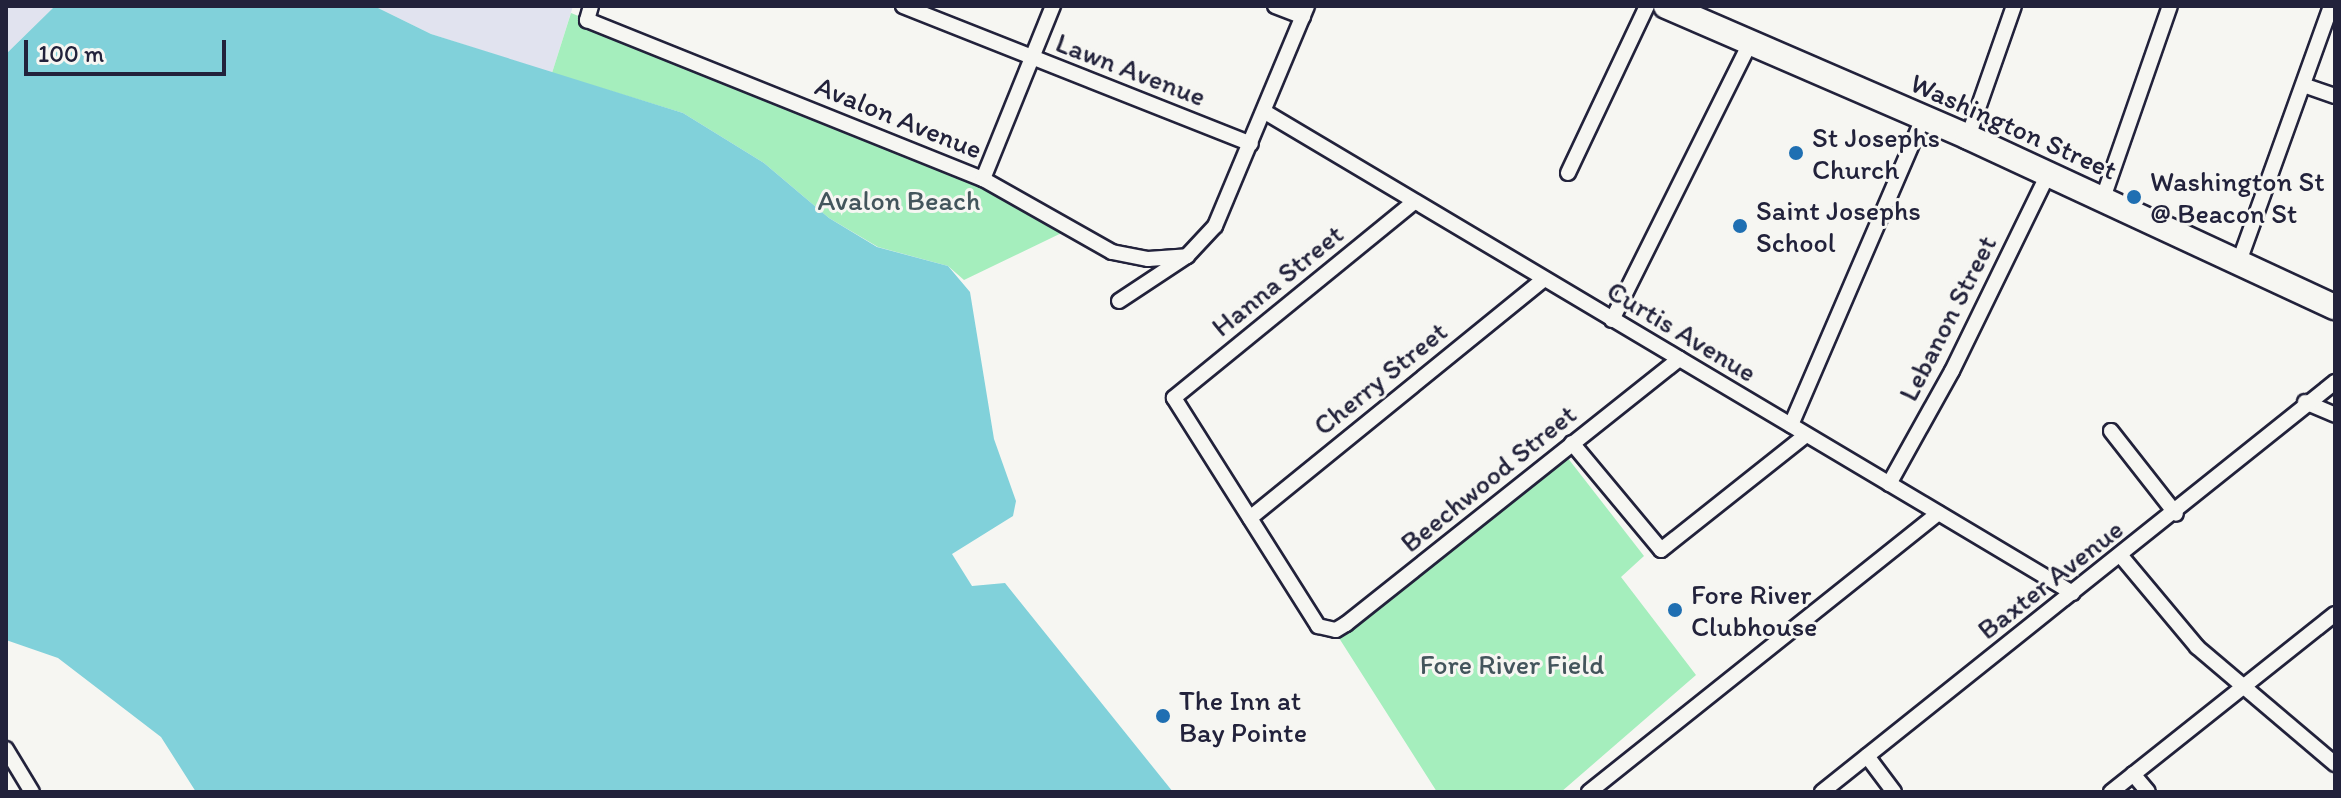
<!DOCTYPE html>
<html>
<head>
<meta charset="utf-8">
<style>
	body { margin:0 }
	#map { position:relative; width:2341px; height:798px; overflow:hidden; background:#f6f6f2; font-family:Itim,sans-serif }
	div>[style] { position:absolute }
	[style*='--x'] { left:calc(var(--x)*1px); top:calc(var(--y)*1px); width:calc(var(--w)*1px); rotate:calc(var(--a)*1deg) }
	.built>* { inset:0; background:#e1e3ef }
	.green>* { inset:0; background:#a5eebd }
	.water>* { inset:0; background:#81d1da }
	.roads { filter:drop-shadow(2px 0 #22223b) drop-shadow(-2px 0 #22223b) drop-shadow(0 2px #22223b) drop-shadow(0 -2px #22223b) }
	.minor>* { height:14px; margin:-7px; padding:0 7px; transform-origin:7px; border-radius:7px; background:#f6f6f2 }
	.primary>* { height:24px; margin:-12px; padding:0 12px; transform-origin:12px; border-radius:12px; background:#f6f6f2 }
	.dots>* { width:22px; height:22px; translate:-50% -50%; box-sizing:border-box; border:4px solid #f6f6f2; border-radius:50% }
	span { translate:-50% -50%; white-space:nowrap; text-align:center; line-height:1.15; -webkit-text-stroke:6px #f6f6f2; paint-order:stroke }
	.street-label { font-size:28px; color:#22223b }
	.poi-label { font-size:28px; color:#22223b }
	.left { translate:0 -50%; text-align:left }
	.park-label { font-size:28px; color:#43555c }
	.frame { position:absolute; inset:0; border:8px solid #22223b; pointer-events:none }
	.scale { position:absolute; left:24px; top:40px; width:202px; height:36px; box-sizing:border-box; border:4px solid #22223b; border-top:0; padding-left:10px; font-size:24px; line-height:28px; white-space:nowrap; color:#22223b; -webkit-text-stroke:6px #f6f6f2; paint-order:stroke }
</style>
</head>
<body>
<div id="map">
	<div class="built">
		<div style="clip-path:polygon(6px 6px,55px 6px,6px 54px)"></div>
		<div style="clip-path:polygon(374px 6px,573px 6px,552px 73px,431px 34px)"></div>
	</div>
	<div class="green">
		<div style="clip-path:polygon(571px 13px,983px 179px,1074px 227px,964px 280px,948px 266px,878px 247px,829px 218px,764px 163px,683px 113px,552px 73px)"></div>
		<div style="clip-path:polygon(1567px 457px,1644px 556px,1621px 577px,1696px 675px,1561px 792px,1437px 792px,1339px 638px)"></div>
	</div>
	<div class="water">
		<div style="clip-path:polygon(55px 6px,374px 6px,431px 34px,683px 113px,764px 163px,829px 218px,877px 247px,948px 266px,970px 292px,994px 439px,1016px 501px,1013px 516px,952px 554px,972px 586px,1005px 583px,1173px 792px,196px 792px,161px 737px,58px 658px,6px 640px,6px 54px)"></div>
	</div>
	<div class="roads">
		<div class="minor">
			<div style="--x:591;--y:6;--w:15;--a:106"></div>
			<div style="--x:587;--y:20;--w:427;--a:21.9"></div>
			<div style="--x:983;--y:179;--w:148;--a:29.5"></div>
			<div style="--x:1112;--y:252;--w:37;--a:11"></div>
			<div style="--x:1148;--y:259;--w:39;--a:-4"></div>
			<div style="--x:903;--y:6;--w:374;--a:21.6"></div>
			<div style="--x:1275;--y:6;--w:30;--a:21"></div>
			<div style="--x:2306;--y:86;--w:31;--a:19"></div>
			<div style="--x:1265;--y:112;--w:940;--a:30.77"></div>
			<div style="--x:1968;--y:137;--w:139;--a:-70.7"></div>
			<div style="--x:1568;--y:173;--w:185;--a:-64.7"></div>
			<div style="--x:983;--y:179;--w:187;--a:-68"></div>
			<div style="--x:2103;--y:198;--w:203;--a:-70.8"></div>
			<div style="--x:1414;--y:202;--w:310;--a:140.8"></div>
			<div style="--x:1174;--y:398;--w:270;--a:57.7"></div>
			<div style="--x:1318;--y:626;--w:18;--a:13"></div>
			<div style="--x:1336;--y:630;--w:12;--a:-31"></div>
			<div style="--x:1346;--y:624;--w:426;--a:-38.5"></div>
			<div style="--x:2240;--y:259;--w:269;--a:-70.2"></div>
			<div style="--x:1119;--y:301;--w:82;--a:-33.5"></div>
			<div style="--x:1187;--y:256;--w:41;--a:-47"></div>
			<div style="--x:1215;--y:226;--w:238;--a:-67.3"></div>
			<div style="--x:1612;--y:320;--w:309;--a:-63.5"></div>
			<div style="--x:2305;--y:402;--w:33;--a:23"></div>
			<div style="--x:1791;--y:425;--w:334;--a:-66.7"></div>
			<div style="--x:2111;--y:431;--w:105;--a:51.9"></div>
			<div style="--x:1572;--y:443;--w:139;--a:50.2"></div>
			<div style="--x:1661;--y:550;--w:185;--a:-38.4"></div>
			<div style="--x:1889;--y:484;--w:129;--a:-60.9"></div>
			<div style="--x:1952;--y:371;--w:219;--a:-64"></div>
			<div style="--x:1250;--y:518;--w:379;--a:-39.1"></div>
			<div style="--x:2121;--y:556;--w:119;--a:50.1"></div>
			<div style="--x:2197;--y:647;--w:181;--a:40.3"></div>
			<div style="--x:6;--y:749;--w:50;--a:58.8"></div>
			<div style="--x:1867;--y:756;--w:45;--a:53.1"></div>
			<div style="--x:2133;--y:774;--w:23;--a:50"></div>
			<div style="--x:1589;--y:792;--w:447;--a:-38.6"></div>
			<div style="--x:1822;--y:792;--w:657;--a:-38.63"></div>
			<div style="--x:2111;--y:792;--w:286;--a:-38.5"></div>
		</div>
		<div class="primary">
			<div style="--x:1666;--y:6;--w:329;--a:23.4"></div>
			<div style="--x:1968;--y:137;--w:404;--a:24.9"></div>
		</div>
	</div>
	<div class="dots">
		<div style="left:1796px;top:153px;background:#1f6fb2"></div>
		<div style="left:2134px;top:197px;background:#1f6fb2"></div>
		<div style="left:1740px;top:226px;background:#1f6fb2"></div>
		<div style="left:1675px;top:610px;background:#1f6fb2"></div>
		<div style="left:1163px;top:716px;background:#1f6fb2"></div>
	</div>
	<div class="street-label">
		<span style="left:1131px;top:69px;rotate:21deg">Lawn Avenue</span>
		<span style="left:899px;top:117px;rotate:22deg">Avalon Avenue</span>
		<span style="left:2014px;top:126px;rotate:24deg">Washington Street</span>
		<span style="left:1277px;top:280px;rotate:-39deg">Hanna Street</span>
		<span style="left:1947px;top:318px;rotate:-63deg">Lebanon Street</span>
		<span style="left:1682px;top:331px;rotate:31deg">Curtis Avenue</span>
		<span style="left:1380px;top:378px;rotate:-39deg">Cherry Street</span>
		<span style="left:1488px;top:478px;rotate:-39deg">Beechwood Street</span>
		<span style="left:2050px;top:579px;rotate:-38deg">Baxter Avenue</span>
	</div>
	<div class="poi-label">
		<span class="left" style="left:1812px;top:153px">St Josephs<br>Church</span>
		<span class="left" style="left:2150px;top:197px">Washington St<br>@ Beacon St</span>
		<span class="left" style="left:1756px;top:226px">Saint Josephs<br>School</span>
		<span class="left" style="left:1691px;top:610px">Fore River<br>Clubhouse</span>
		<span class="left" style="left:1179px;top:716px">The Inn at<br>Bay Pointe</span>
	</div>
	<div class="park-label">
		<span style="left:899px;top:200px">Avalon Beach</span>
		<span style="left:1512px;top:664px">Fore River Field</span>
	</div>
	<div class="frame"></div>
	<div class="scale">100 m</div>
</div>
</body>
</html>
